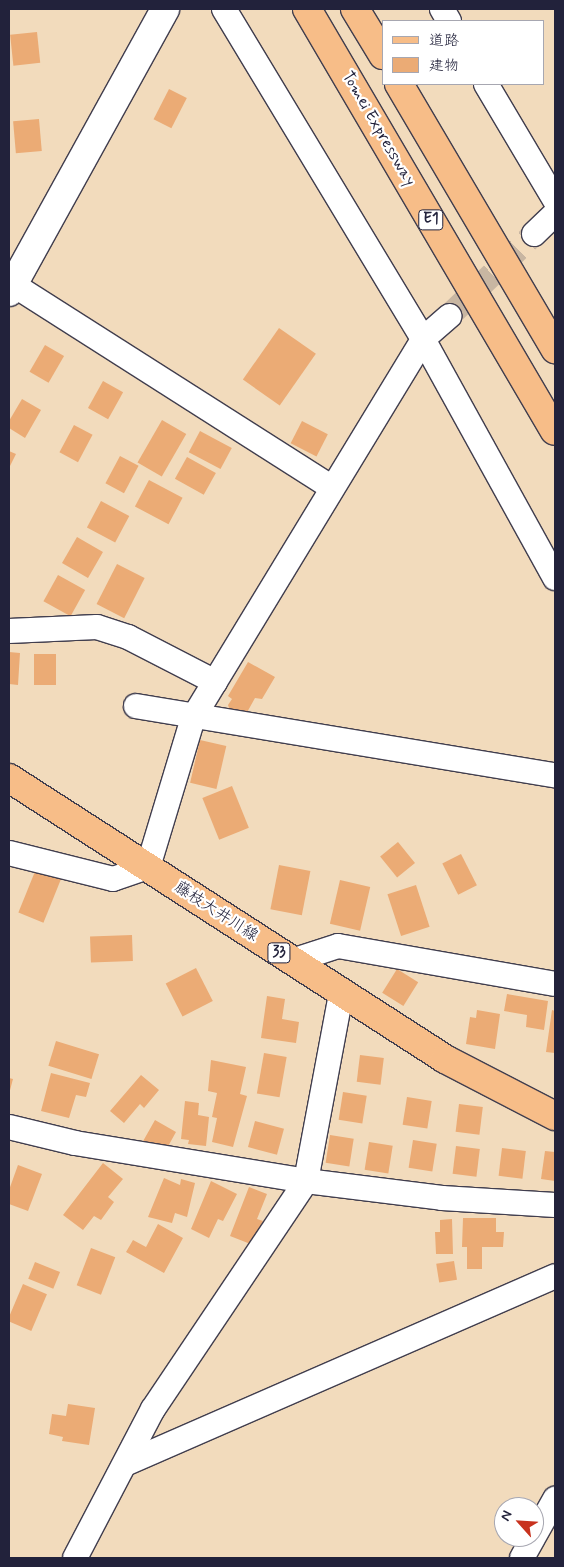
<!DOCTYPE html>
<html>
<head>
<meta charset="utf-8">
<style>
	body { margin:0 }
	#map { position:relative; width:564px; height:1567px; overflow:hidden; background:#f2dbbc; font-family:Mynerve,"Klee One",sans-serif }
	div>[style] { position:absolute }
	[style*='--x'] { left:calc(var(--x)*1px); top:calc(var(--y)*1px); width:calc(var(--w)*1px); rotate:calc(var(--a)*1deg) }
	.building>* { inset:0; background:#ebab75; transform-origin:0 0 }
	.minor-tunnel>* { height:24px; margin-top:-12px; transform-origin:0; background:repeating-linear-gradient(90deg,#c8b6a2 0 24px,transparent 0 36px) }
	.roads { filter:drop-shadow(1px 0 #413e4e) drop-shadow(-1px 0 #413e4e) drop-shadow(0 1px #413e4e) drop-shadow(0 -1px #413e4e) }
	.minor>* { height:24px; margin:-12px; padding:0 12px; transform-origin:12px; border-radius:12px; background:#fff }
	.tertiary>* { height:28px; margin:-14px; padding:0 14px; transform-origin:14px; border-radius:14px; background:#fff }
	.primary>* { height:28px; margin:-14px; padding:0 14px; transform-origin:14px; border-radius:14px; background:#f7bd88 }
	.motorway>* { height:28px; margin:-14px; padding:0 14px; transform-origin:14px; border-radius:14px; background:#f7bd88 }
	span { translate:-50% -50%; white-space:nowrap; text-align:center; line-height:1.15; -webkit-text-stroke:4.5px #fff; paint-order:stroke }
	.shield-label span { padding:1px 4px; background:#fff; border:1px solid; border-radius:4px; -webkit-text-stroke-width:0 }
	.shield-label { font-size:15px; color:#22223b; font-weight:700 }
	.street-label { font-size:16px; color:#22223b }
	.frame { position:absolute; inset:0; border:10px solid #22223b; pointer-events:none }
	.legend { position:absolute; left:382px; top:20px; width:162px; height:65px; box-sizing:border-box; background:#fff; border:1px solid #a7a7b1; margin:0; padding:6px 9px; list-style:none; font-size:15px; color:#22223b }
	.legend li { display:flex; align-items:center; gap:10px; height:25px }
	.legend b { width:25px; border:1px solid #a7a7b1 }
	.north { position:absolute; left:494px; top:1497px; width:50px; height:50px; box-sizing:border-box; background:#fff; border:1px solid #a7a7b1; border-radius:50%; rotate:296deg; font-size:14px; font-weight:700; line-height:20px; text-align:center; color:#22223b }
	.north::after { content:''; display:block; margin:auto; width:18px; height:22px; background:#c8321e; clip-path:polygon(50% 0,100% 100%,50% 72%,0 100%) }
</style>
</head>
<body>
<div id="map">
	<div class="building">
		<div style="left:37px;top:32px;width:31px;height:27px;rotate:84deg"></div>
		<div style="left:169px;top:89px;width:20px;height:34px;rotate:27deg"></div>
		<div style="left:39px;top:119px;width:32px;height:26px;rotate:85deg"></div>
		<div style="left:279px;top:328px;width:45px;height:63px;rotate:35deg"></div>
		<div style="left:45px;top:345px;width:22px;height:31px;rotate:30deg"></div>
		<div style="left:103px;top:381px;width:23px;height:31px;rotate:29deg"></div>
		<div style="clip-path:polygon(22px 399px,41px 410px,25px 438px,9px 428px,9px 421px)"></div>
		<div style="left:162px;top:420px;width:28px;height:49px;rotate:30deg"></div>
		<div style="left:302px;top:421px;width:29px;height:25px;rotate:27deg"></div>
		<div style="left:74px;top:425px;width:21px;height:31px;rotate:28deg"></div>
		<div style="left:200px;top:431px;width:36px;height:24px;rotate:28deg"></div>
		<div style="clip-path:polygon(9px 451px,16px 454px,9px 468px)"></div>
		<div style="left:120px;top:456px;width:21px;height:31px;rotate:28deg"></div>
		<div style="left:187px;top:457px;width:33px;height:25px;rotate:29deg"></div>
		<div style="left:149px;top:480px;width:38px;height:30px;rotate:28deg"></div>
		<div style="left:101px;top:501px;width:32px;height:30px;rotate:28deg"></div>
		<div style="left:77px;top:537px;width:30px;height:30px;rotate:30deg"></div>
		<div style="left:117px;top:564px;width:31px;height:45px;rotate:27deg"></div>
		<div style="left:58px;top:575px;width:31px;height:30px;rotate:29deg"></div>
		<div style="clip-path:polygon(9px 652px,20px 653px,18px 685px,9px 684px)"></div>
		<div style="left:34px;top:654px;width:22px;height:31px"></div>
		<div style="clip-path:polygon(248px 662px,275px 677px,262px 699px,255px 698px,245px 716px,231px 714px,228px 705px,232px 699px,228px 696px)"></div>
		<div style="left:200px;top:740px;width:27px;height:44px;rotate:13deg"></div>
		<div style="left:232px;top:786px;width:45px;height:32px;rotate:68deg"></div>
		<div style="left:398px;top:842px;width:27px;height:23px;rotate:51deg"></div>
		<div style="left:461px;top:854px;width:35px;height:21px;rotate:63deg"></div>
		<div style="left:279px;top:865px;width:32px;height:45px;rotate:11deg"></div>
		<div style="left:36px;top:869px;width:27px;height:47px;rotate:22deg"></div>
		<div style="left:340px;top:880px;width:31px;height:45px;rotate:13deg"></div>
		<div style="left:416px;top:885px;width:44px;height:30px;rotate:72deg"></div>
		<div style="left:132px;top:935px;width:26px;height:42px;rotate:88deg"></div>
		<div style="left:196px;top:968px;width:37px;height:34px;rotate:63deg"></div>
		<div style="left:397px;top:969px;width:25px;height:28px;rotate:32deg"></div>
		<div style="clip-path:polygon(507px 994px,548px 1001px,544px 1030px,526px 1027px,527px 1015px,504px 1011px)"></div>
		<div style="clip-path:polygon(267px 996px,285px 999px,282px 1019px,299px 1022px,296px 1043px,261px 1038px)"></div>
		<div style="clip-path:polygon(477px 1010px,500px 1014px,495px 1049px,466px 1044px,470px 1017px,476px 1018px)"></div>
		<div style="clip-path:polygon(552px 1010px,555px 1011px,555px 1053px,546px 1052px)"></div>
		<div style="left:56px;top:1041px;width:45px;height:26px;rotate:17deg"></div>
		<div style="left:264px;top:1053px;width:23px;height:41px;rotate:10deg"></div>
		<div style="left:360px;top:1055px;width:24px;height:27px;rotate:7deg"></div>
		<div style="clip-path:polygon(211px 1060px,246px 1067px,240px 1094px,247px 1096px,233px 1147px,212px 1142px,217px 1118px,212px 1117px,217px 1093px,208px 1091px)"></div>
		<div style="clip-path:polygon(51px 1073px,90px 1083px,86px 1097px,76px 1095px,69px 1118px,41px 1111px)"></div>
		<div style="clip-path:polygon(141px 1075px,159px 1090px,144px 1108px,140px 1104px,124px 1123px,110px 1111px)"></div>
		<div style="clip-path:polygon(9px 1078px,13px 1079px,9px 1094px)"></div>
		<div style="left:343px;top:1092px;width:24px;height:28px;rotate:9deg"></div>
		<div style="left:407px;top:1097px;width:25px;height:28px;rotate:9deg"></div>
		<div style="clip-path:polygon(185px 1101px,199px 1103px,198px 1115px,209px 1117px,206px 1146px,188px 1144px,189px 1140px,181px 1139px)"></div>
		<div style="left:459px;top:1104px;width:24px;height:28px;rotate:7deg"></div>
		<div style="clip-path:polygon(155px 1120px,176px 1132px,166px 1150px,152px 1142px,150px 1147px,142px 1143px)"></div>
		<div style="left:255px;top:1121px;width:30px;height:27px;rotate:15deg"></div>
		<div style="left:330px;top:1135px;width:24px;height:28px;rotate:9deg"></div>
		<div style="left:413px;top:1140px;width:24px;height:28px;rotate:9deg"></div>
		<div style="left:369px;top:1142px;width:24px;height:28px;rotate:9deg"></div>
		<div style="left:456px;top:1146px;width:24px;height:28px;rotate:7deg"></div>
		<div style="left:502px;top:1148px;width:24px;height:28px;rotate:7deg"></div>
		<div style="clip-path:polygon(545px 1151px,555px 1152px,555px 1181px,541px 1179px)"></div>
		<div style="clip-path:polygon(103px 1163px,123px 1179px,108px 1197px,114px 1202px,101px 1220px,94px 1216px,83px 1230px,63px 1215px)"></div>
		<div style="clip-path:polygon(18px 1165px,42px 1174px,28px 1211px,9px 1204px,9px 1190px)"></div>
		<div style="clip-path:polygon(164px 1178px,180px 1185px,181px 1179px,195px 1183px,187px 1217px,175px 1213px,172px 1223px,148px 1217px)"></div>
		<div style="clip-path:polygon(211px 1181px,237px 1194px,223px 1221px,218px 1219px,209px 1238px,191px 1229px)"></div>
		<div style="clip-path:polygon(249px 1187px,267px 1194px,257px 1219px,263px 1221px,253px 1245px,230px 1236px)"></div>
		<div style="clip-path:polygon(463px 1218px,496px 1218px,496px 1232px,504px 1232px,503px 1247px,482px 1247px,482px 1269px,467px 1269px,467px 1247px,462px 1247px)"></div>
		<div style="clip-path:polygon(452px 1219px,453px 1254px,436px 1254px,435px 1232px,440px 1232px,440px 1220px)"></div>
		<div style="clip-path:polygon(158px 1224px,183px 1238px,164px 1273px,126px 1252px,133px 1240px,146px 1247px)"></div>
		<div style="left:91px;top:1248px;width:26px;height:40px;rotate:21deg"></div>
		<div style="left:454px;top:1261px;width:19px;height:18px;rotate:81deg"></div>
		<div style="left:35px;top:1262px;width:27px;height:18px;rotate:22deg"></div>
		<div style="left:23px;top:1284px;width:26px;height:40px;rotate:23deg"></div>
		<div style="clip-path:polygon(68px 1404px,95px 1408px,89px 1445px,62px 1441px,63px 1437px,49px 1434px,52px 1414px,66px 1416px)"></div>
	</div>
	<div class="minor-tunnel">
		<div style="--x:449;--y:316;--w:118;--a:-44"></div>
	</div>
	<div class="roads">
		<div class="minor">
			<div style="--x:224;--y:9;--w:385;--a:58.9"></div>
			<div style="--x:423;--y:339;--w:273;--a:61.1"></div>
			<div style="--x:442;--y:9;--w:14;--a:60"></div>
			<div style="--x:486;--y:84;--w:135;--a:59.3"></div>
			<div style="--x:534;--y:234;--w:29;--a:-44"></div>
			<div style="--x:9;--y:282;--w:382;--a:32.5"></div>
			<div style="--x:9;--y:631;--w:88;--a:-2.6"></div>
			<div style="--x:97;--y:627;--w:33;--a:18"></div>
			<div style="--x:128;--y:637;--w:98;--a:27.3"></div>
			<div style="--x:136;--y:706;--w:425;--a:9.4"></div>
			<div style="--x:9;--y:853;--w:107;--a:14"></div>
			<div style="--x:113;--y:879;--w:37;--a:-19"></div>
			<div style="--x:148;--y:867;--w:156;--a:-73.2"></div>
			<div style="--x:193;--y:718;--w:443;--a:-58.7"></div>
			<div style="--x:423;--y:339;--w:35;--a:-41"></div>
			<div style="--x:292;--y:961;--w:48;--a:-18.1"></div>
			<div style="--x:338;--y:946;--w:220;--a:9.9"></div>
			<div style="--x:9;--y:1127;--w:68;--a:13.6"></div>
			<div style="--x:75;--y:1143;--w:234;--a:9.3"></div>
			<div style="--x:306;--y:1181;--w:137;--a:7.1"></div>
			<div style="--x:442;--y:1198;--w:113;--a:3.5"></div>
			<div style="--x:125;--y:1464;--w:469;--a:-23.6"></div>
			<div style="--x:75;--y:1558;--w:168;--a:-62.4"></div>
			<div style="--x:153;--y:1409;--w:275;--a:-56.1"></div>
			<div style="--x:306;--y:1181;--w:190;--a:-79.4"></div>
			<div style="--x:522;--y:1558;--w:68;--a:-60.8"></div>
		</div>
		<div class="tertiary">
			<div style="--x:9;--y:292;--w:323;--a:-61.1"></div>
		</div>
		<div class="primary">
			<div style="--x:9;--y:778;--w:519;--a:32.8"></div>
			<div style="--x:445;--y:1059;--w:124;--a:27.4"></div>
		</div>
		<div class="motorway">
			<div style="--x:307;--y:9;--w:489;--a:59.6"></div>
			<div style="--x:355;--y:9;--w:54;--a:58.7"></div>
			<div style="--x:399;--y:84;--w:308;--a:59.5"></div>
		</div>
	</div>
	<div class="shield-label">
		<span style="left:431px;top:220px">E1</span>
		<span style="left:279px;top:953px">33</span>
	</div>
	<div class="street-label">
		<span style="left:378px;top:129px;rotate:60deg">Tomei Expressway</span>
		<span style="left:216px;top:912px;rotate:33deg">藤枝大井川線</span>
	</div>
	<div class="frame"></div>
	<ul class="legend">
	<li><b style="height:6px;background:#f7bd88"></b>道路</li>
	<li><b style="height:14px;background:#ebab75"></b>建物</li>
	</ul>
	<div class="north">N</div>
</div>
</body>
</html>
